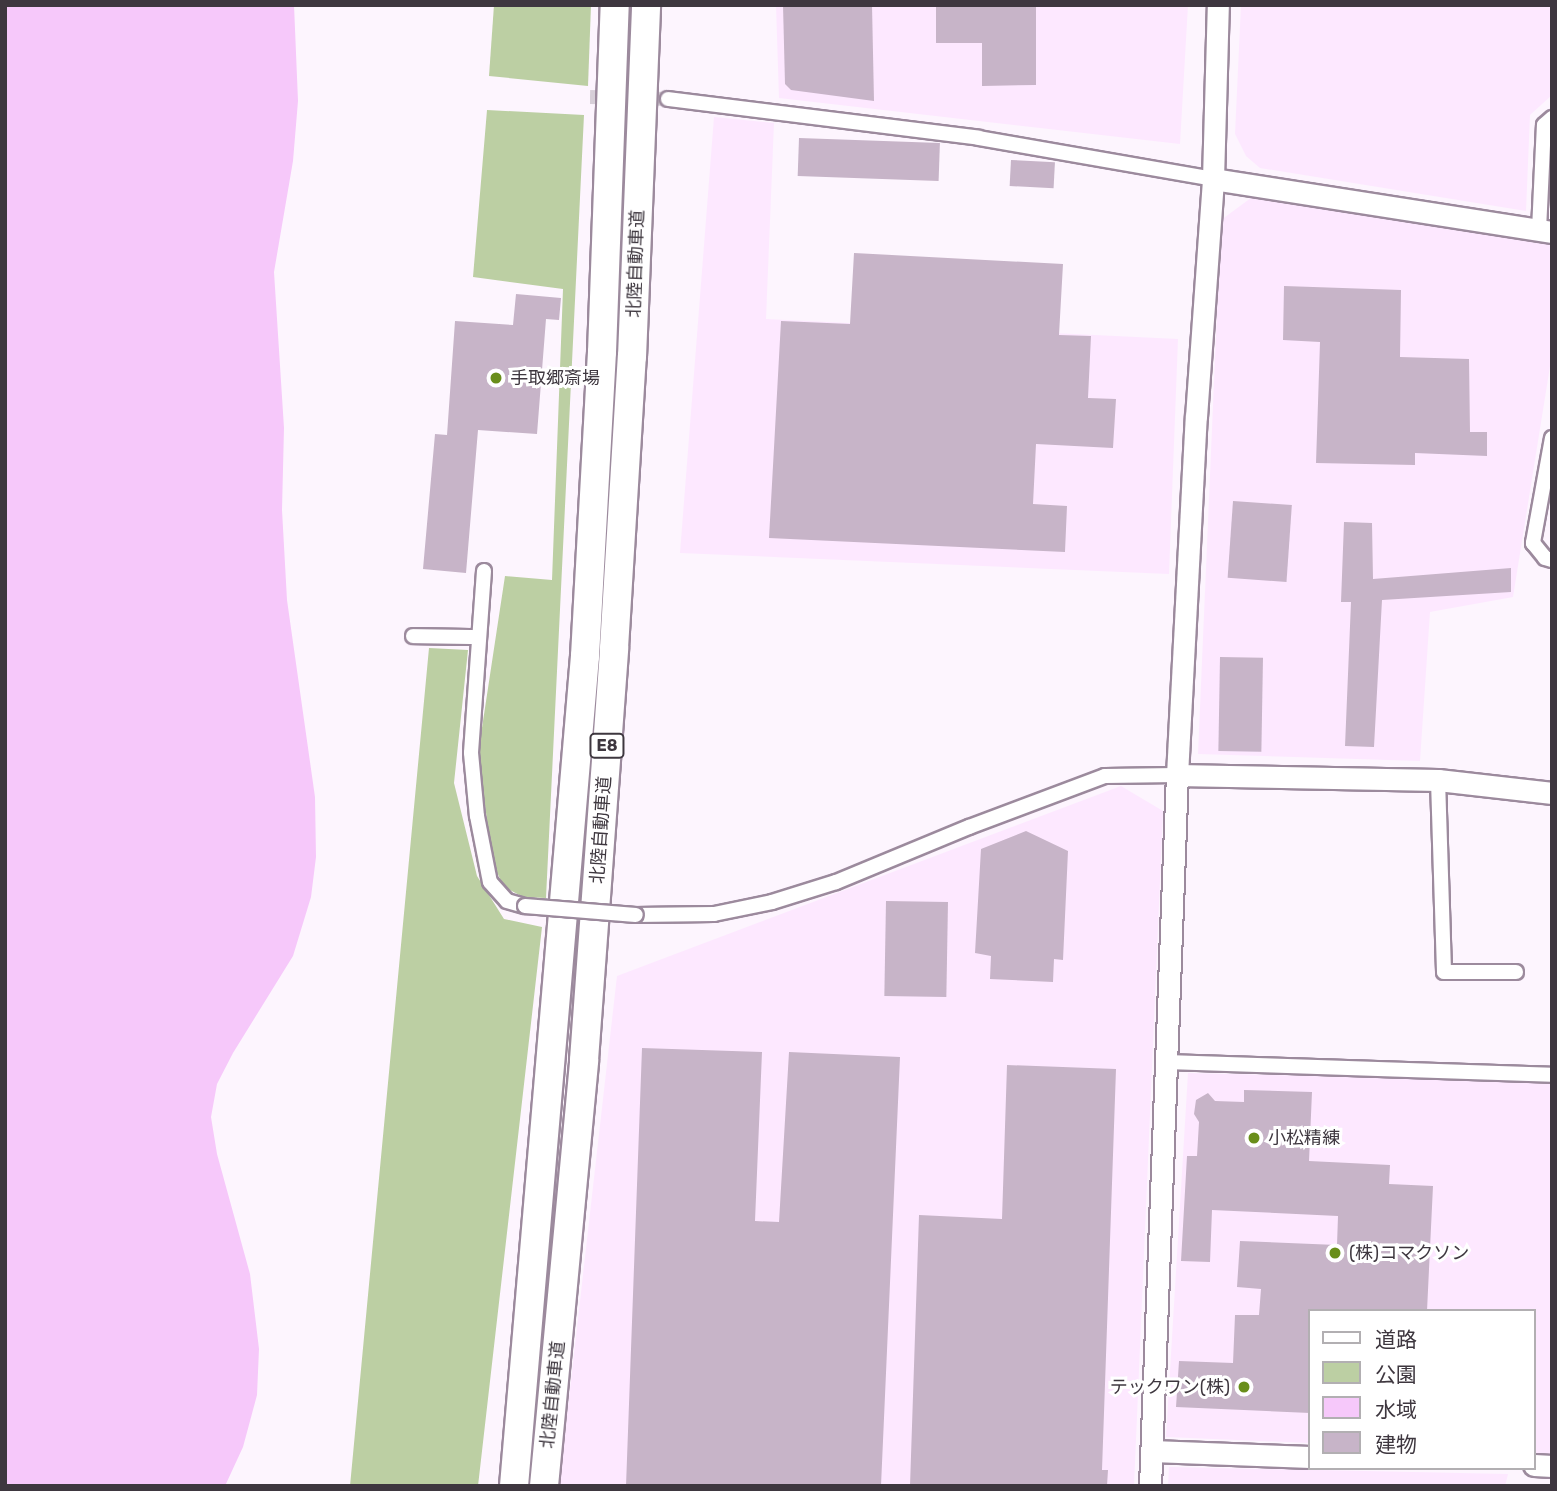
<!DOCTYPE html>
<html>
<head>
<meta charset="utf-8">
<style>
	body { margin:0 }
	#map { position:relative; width:1557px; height:1491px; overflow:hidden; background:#fdf5fe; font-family:Rubik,"Noto Sans JP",sans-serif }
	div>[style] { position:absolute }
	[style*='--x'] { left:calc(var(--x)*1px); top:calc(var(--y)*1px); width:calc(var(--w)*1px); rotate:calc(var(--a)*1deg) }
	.built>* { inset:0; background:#fde8ff }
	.green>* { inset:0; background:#bccfa3 }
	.water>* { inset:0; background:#f6c8fa }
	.building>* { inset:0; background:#c7b4c8; transform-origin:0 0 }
	.street-tunnel>* { height:14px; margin-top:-7px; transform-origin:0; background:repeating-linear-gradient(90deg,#d7cfd8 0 14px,transparent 0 21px) }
	.roads { filter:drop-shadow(2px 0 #9c8a9d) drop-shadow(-2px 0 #9c8a9d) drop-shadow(0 2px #9c8a9d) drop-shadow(0 -2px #9c8a9d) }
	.street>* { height:14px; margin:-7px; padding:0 7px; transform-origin:7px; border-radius:7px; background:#fff }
	.secondary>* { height:21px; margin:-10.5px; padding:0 10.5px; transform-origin:10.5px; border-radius:10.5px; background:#fff }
	.highway>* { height:28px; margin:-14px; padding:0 14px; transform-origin:14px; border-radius:14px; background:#fff }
	.bridges { filter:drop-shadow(2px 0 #9c8a9d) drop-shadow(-2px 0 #9c8a9d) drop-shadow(0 2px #9c8a9d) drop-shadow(0 -2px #9c8a9d) }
	.street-bridge>* { height:14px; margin:-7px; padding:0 7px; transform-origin:7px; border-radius:7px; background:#fff }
	.dots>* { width:19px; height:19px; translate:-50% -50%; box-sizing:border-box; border:4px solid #fff; border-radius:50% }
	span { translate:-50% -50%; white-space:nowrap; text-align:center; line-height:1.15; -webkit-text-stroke:6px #fff; paint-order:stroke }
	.shield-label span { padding:2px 5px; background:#fff; border:2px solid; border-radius:5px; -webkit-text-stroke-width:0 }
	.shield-label { font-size:16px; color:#3e373f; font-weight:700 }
	.street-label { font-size:18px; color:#3e373f }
	.poi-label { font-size:18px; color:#3e373f }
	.left { translate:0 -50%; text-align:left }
	.right { translate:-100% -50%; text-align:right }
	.frame { position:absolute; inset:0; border:7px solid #3e373f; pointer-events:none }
	.legend { position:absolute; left:1308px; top:1309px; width:228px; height:161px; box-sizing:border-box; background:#fff; border:2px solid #b2afb2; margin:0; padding:9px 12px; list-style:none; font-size:21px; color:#3e373f }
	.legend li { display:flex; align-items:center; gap:14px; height:35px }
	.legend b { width:35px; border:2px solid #b2afb2 }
</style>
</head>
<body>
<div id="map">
	<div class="built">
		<div style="clip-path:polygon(776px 5px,1188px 5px,1180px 144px,779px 98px)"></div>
		<div style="clip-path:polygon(1241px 5px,1552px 5px,1552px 95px,1530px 115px,1526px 211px,1260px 168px,1246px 156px,1235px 134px)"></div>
		<div style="clip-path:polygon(714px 117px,774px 123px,766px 319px,1178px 339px,1169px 574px,680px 553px)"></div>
		<div style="clip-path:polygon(1255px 195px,1552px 237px,1552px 354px,1513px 597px,1430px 612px,1420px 761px,1198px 754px,1221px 220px)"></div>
		<div style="clip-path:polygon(1121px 786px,1163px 811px,1134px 1486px,559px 1486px,617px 976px)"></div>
		<div style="clip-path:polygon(1188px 1073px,1552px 1082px,1552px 1454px,1534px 1454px,1534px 1311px,1310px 1311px,1310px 1443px,1166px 1437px)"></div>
		<div style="clip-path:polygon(1169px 1467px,1508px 1474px,1505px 1486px,1168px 1486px)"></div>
	</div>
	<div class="green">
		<div style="clip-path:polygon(494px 5px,591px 5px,588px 86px,489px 76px)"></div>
		<div style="clip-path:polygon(487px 110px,584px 115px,546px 898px,523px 897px,504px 887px,493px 864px,478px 754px,505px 576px,552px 580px,563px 289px,473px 277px)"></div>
		<div style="clip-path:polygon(429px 648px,468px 650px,454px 783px,477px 876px,504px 919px,542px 927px,478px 1486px,350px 1486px)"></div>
	</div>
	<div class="water">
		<div style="clip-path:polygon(5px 5px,294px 5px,298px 101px,293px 161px,274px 272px,284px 428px,282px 510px,287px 600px,315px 797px,316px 857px,311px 897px,293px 956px,233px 1053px,217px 1084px,211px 1117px,217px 1154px,250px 1274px,259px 1349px,257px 1395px,243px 1447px,225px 1486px,5px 1486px)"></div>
	</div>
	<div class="building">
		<div style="clip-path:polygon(783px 5px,872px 5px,874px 101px,791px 90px,785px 84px)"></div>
		<div style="clip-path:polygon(936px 5px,1036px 5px,1036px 85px,982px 86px,982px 43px,936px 43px)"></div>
		<div style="left:799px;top:138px;width:141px;height:38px;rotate:2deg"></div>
		<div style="left:1011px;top:160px;width:44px;height:26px;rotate:3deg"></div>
		<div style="clip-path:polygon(854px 253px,1063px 264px,1059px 335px,1091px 336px,1088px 398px,1116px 399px,1113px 448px,1036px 444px,1033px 504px,1067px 506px,1065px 552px,769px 538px,781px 321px,850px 324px)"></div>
		<div style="clip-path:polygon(1284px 286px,1401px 290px,1400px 357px,1469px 359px,1470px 432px,1487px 432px,1487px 456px,1415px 453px,1415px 465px,1316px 463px,1320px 342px,1283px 340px)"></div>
		<div style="clip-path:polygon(516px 294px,561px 298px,559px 320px,546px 319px,537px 434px,478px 430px,466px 573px,423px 569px,435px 434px,447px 435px,455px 321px,513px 325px)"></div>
		<div style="left:1233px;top:501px;width:59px;height:77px;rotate:4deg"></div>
		<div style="clip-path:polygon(1344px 522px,1372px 523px,1373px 579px,1511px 568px,1511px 592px,1382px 600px,1374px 747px,1345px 746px,1351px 602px,1341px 602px)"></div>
		<div style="left:1220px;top:657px;width:43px;height:94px;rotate:1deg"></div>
		<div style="clip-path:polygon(1026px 831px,1068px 851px,1063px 960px,1054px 959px,1053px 982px,990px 979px,991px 956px,975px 953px,981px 849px)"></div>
		<div style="left:886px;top:901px;width:62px;height:95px;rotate:1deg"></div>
		<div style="clip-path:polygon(642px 1048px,762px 1052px,755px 1221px,779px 1222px,789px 1052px,900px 1057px,881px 1486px,626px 1486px)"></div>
		<div style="clip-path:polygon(1007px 1065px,1116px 1069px,1102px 1470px,1108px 1470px,1107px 1486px,910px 1486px,919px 1215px,1002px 1219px)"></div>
		<div style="clip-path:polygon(1244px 1090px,1312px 1092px,1309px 1161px,1390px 1165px,1389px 1184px,1433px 1186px,1427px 1311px,1310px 1311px,1310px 1413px,1176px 1407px,1179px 1361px,1233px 1363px,1235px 1315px,1259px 1315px,1261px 1289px,1237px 1287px,1240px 1241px,1337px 1245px,1338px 1216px,1212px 1210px,1210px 1262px,1181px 1261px,1187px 1156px,1197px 1156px,1199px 1122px,1194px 1114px,1196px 1100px,1208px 1093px,1215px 1101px,1244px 1102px)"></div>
	</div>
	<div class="street-tunnel">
		<div style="--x:590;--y:97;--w:78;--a:1.5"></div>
	</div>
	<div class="roads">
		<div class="street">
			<div style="--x:668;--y:99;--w:313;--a:7.1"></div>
			<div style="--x:979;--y:138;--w:238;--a:9.9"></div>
			<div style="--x:1539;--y:230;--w:105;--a:-87.3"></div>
			<div style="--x:1544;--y:125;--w:11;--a:-41"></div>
			<div style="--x:1552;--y:438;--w:107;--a:100.3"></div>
			<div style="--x:1533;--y:543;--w:19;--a:51"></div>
			<div style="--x:1545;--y:558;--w:7;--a:16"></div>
			<div style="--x:484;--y:571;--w:182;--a:94.1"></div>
			<div style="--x:471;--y:753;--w:63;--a:84.6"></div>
			<div style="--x:477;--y:816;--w:67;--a:78.9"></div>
			<div style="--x:490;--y:882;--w:25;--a:48"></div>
			<div style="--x:507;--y:901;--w:19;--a:16"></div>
			<div style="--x:413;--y:636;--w:66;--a:0.9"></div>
			<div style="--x:1438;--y:780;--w:192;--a:88.2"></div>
			<div style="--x:1444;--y:972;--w:72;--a:0"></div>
			<div style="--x:636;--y:915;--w:78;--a:-0.7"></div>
			<div style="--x:714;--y:914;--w:59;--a:-11.7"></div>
			<div style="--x:772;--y:902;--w:67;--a:-17.4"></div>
			<div style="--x:836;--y:882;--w:144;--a:-22.5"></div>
			<div style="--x:969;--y:827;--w:145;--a:-20.6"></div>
			<div style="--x:1105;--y:776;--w:72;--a:-0.8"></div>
			<div style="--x:1166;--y:1062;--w:386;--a:1.9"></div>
		</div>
		<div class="secondary">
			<div style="--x:1213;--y:179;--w:343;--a:8.9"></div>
			<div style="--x:1177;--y:775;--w:261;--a:1.1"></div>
			<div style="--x:1438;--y:780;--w:115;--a:6.5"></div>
			<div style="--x:1152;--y:1451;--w:158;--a:2.2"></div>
			<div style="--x:1534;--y:1465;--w:18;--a:3"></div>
			<div style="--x:1150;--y:1486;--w:712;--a:-87.83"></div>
			<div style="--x:1177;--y:775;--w:359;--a:-87"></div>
			<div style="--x:1196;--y:417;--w:239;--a:-85.9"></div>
			<div style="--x:1213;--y:179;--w:174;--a:-88.4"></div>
		</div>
		<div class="highway">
			<div style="--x:514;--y:1486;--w:833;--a:-85.11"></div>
			<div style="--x:585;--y:656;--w:304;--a:-86.8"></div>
			<div style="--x:602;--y:352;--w:347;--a:-87.9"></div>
			<div style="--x:544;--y:1486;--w:428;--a:-84.6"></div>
			<div style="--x:584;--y:1060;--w:413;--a:-85.8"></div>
			<div style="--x:614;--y:648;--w:292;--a:-86.5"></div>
			<div style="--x:632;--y:357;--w:352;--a:-87.7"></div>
		</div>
	</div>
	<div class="bridges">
		<div class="street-bridge">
			<div style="--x:525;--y:906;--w:111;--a:4.6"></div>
		</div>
	</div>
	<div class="dots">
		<div style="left:496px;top:378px;background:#698e1a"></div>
		<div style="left:1254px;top:1138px;background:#698e1a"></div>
		<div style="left:1335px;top:1253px;background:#698e1a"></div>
		<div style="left:1244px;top:1387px;background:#698e1a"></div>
	</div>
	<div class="shield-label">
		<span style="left:607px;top:746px">E8</span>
	</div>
	<div class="street-label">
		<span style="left:636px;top:264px;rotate:-88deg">北陸自動車道</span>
		<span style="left:601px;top:830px;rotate:-86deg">北陸自動車道</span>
		<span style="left:553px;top:1395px;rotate:-84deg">北陸自動車道</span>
	</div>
	<div class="poi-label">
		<span class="left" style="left:510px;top:378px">手取郷斎場</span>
		<span class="left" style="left:1268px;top:1138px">小松精練</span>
		<span class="left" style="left:1349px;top:1253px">(株)コマクソン</span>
		<span class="right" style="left:1230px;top:1387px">テックワン(株)</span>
	</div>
	<div class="frame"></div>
	<ul class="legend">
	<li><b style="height:9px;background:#fff"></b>道路</li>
	<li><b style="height:19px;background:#bccfa3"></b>公園</li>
	<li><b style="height:19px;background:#f6c8fa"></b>水域</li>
	<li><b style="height:19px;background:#c7b4c8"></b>建物</li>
	</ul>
</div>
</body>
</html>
